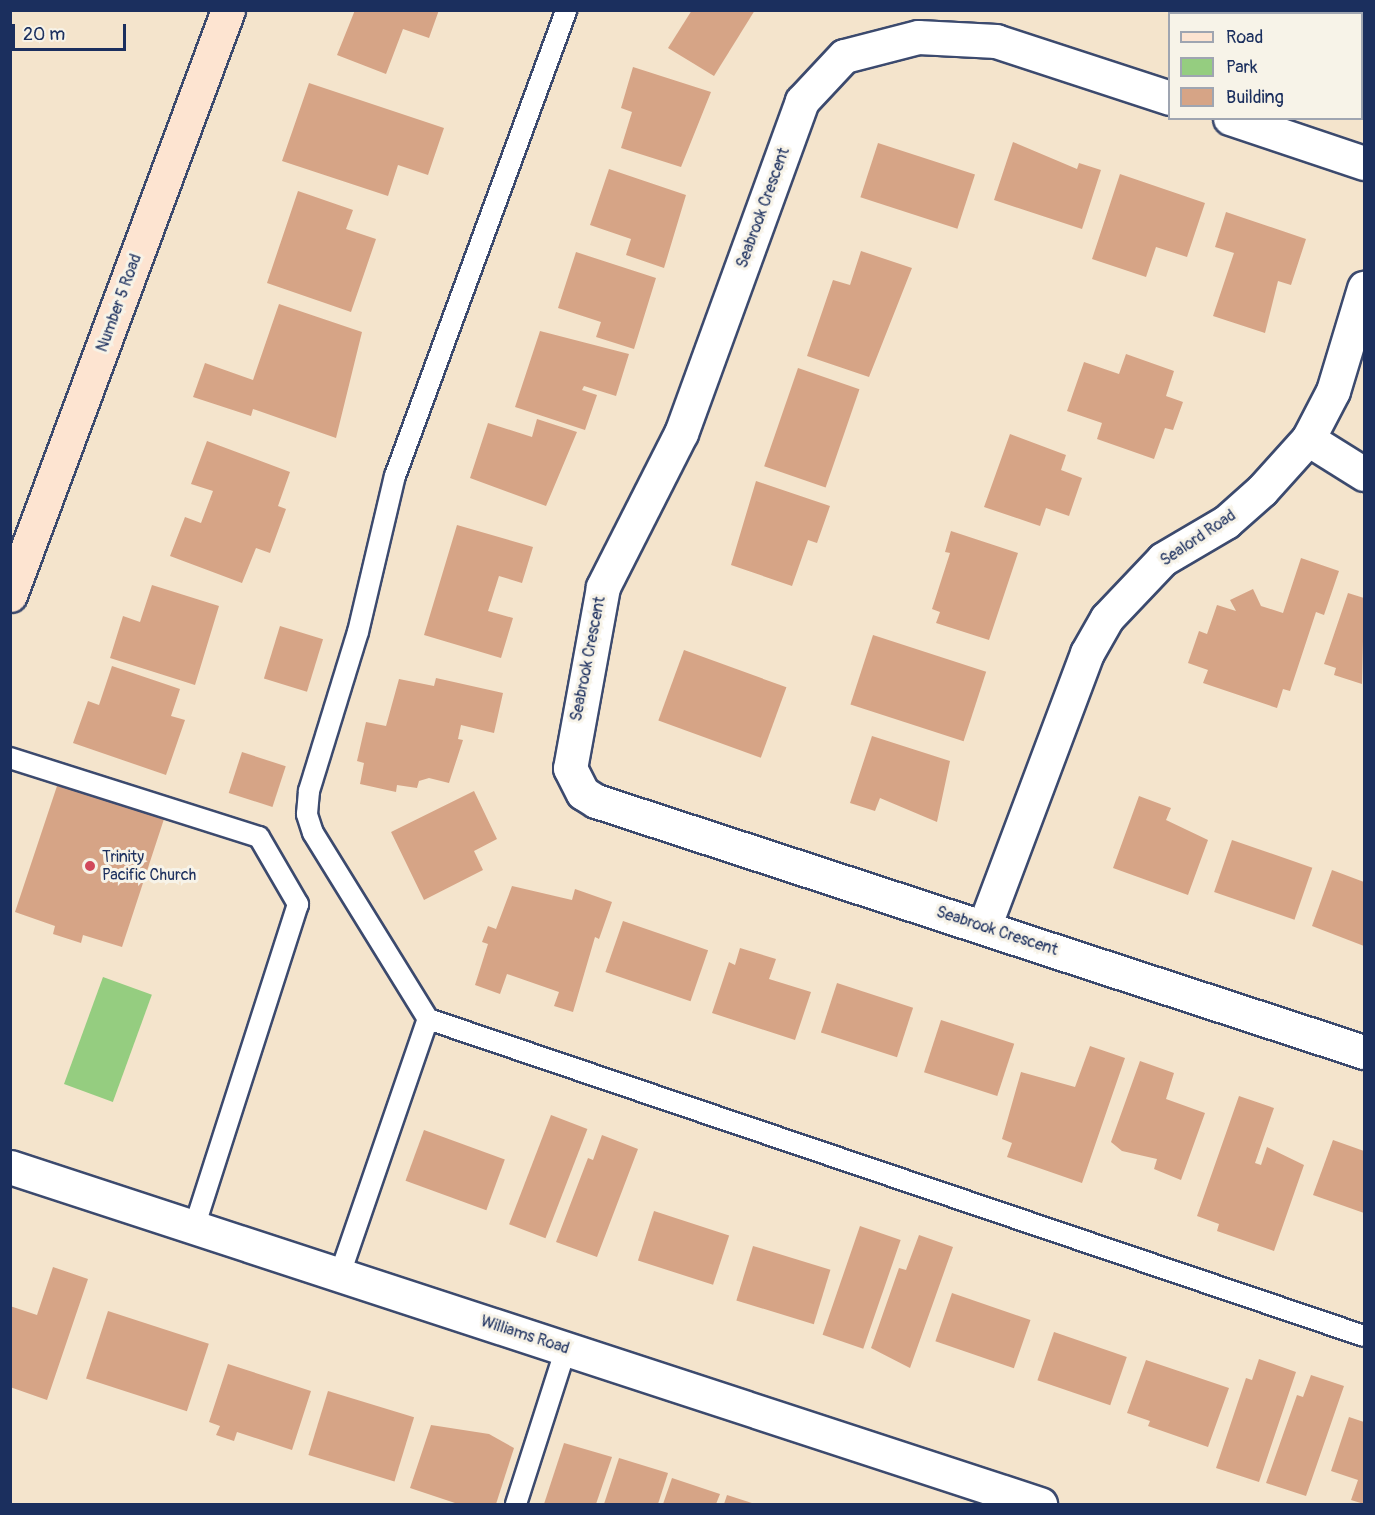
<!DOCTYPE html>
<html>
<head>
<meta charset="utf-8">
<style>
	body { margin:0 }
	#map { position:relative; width:1375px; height:1515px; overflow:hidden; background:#f4e4cc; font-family:Pangolin,sans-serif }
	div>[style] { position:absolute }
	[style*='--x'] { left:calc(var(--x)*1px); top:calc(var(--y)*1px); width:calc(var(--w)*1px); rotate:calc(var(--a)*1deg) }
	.green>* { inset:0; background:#95cd80; transform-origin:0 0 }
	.building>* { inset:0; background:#d6a486; transform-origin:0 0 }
	.roads { filter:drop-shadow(2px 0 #3c4a6e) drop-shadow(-2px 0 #3c4a6e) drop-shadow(0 2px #3c4a6e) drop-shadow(0 -2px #3c4a6e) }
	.service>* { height:20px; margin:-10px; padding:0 10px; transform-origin:10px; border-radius:10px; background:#fff }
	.minor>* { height:33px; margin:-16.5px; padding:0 16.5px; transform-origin:16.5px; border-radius:16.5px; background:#fff }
	.tertiary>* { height:33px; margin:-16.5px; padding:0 16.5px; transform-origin:16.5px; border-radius:16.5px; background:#fff }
	.secondary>* { height:33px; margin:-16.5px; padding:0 16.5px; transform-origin:16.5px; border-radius:16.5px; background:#fde4d1 }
	.dots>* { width:16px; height:16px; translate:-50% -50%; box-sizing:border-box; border:3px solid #f7f3e8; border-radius:50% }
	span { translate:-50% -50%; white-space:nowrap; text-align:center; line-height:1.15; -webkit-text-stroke:6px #f7f3e8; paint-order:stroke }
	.street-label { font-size:16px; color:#1b2f5e }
	.poi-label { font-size:16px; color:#1b2f5e }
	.left { translate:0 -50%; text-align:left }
	.frame { position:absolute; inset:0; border:12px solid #1b2f5e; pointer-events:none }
	.legend { position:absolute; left:1168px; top:12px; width:195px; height:108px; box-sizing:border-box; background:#f7f3e8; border:2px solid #9fa5b1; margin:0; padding:8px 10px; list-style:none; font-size:18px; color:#1b2f5e }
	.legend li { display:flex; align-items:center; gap:12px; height:30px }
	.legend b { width:30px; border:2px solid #9fa5b1 }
	.scale { position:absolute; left:12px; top:24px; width:114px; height:27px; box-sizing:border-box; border:3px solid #1b2f5e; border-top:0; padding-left:8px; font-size:18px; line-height:21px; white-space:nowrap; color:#1b2f5e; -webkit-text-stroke:4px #f7f3e8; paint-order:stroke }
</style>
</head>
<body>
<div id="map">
	<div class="green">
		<div style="left:103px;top:977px;width:52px;height:114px;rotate:20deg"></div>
	</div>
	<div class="building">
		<div style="clip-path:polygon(355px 10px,439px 10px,429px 38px,403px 29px,386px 74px,337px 55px)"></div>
		<div style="clip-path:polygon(692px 10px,755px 10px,714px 76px,668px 48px)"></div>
		<div style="clip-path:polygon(1231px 10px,1364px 10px,1364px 20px,1362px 28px,1362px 14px)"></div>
		<div style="clip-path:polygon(633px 67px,711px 92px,681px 167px,621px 148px,632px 112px,621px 108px)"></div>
		<div style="clip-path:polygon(309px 83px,444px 128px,428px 175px,398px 165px,388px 196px,282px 161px)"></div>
		<div style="clip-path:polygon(1013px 142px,1077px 169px,1079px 163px,1101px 170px,1082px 229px,994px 200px)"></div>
		<div style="left:878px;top:143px;width:102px;height:57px;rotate:18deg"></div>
		<div style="clip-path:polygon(609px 169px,686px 195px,664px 268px,626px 255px,631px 239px,590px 225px)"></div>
		<div style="clip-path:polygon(1120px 174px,1205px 203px,1187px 257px,1156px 247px,1146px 277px,1092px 259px)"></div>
		<div style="clip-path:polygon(298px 191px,353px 210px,346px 229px,376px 239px,351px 312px,267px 283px)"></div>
		<div style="clip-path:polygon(1226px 212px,1306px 239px,1291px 285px,1278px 281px,1265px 333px,1213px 316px,1234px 253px,1215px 247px)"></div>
		<div style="clip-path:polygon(861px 251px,912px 268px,869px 377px,807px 356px,833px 280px,850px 285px)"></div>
		<div style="clip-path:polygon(576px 252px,656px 278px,634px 349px,596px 337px,601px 322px,558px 308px)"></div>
		<div style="clip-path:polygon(279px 304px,362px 332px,336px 438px,253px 409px,251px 416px,193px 397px,205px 363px,253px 380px)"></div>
		<div style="clip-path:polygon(540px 331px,629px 354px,616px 396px,584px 386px,582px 390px,597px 395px,585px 430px,515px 407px)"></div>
		<div style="clip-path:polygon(1126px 354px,1174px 371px,1166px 396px,1183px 402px,1173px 430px,1165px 428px,1154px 459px,1097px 439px,1102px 423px,1067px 411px,1084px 362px,1119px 374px)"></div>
		<div style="left:798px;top:368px;width:65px;height:104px;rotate:19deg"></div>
		<div style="clip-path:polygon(537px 419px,577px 432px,546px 506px,470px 478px,488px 423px,532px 437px)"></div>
		<div style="clip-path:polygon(1010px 434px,1066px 455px,1061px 470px,1082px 478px,1069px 516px,1046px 508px,1040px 526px,984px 507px)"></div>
		<div style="clip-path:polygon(207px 441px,290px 472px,278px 506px,286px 509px,270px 553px,256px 548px,242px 583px,170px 556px,185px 517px,201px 523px,213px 491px,191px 484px)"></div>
		<div style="clip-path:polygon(756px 481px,830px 506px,817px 543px,808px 540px,792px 586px,731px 565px)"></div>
		<div style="clip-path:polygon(457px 525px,533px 547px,522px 583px,499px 576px,488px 611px,513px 618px,501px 658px,424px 635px)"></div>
		<div style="clip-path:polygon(951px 531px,1018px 553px,989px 640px,936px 623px,940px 612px,932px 609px,950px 553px,945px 552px)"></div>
		<div style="clip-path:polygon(1301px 558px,1339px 571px,1324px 615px,1316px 612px,1290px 691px,1283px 689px,1277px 708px,1203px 683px,1208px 670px,1188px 663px,1199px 631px,1207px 634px,1217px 605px,1236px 611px,1230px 600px,1253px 589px,1261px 606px,1283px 613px)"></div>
		<div style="clip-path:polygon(152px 585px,219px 606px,195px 685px,110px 658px,123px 616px,140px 622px)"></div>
		<div style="clip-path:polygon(1348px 593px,1364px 598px,1362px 684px,1334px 675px,1336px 668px,1324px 664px)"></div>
		<div style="left:280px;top:626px;width:45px;height:55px;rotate:17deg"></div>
		<div style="left:873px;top:635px;width:119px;height:73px;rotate:18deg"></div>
		<div style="left:684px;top:650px;width:109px;height:75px;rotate:20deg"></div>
		<div style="clip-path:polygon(112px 666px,180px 689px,171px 716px,185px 720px,166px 775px,73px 743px,88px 701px,99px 705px)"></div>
		<div style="clip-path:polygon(436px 678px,503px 693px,494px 733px,461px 725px,458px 739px,463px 740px,449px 783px,429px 778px,419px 781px,417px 788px,397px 785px,396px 792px,360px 784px,364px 763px,357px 761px,366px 722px,386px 726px,399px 679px,434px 686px)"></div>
		<div style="clip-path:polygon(872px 736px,950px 761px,937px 822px,880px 798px,875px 811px,850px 803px)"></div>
		<div style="left:242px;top:752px;width:46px;height:43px;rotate:18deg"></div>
		<div style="clip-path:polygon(58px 783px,164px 819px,122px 947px,83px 935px,81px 943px,53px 934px,55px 926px,15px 912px)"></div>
		<div style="clip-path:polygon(474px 791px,497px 839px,474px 851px,483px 870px,424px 900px,391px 832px)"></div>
		<div style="clip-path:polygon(1139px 796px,1171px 808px,1166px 820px,1208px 840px,1188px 895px,1113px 868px)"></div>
		<div style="left:1232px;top:840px;width:85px;height:55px;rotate:19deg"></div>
		<div style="clip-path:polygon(1332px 870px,1364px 882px,1364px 946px,1312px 926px)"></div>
		<div style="clip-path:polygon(512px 886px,572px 900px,575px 889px,612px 902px,599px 939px,595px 937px,573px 1012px,554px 1006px,559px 992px,507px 974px,500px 994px,475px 985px,488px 944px,482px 942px,488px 926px,496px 929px)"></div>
		<div style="left:623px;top:921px;width:90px;height:54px;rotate:19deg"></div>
		<div style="clip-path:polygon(740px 948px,776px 959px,769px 979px,811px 992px,795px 1040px,712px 1013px,729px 962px,735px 965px)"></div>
		<div style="left:837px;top:983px;width:80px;height:52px;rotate:18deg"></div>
		<div style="left:941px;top:1020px;width:77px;height:55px;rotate:18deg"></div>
		<div style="clip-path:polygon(1090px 1046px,1125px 1058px,1082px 1183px,1007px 1157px,1012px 1143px,1002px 1139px,1021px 1072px,1075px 1087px)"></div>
		<div style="clip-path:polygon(1140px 1061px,1174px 1073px,1166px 1099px,1205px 1113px,1181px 1180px,1154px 1169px,1157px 1159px,1122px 1151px,1111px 1142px)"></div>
		<div style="clip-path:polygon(1239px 1096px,1274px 1108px,1255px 1163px,1261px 1165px,1267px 1147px,1304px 1165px,1274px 1251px,1217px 1231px,1219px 1224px,1197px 1216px)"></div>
		<div style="left:551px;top:1115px;width:39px;height:117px;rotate:21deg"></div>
		<div style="left:424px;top:1130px;width:86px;height:54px;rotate:20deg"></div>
		<div style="clip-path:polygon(602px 1135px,638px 1149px,597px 1257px,556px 1242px,588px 1158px,593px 1160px)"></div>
		<div style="clip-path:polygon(1333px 1140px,1364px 1151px,1364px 1213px,1313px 1195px)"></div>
		<div style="left:654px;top:1211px;width:79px;height:52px;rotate:18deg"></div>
		<div style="left:860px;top:1226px;width:43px;height:115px;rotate:19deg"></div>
		<div style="clip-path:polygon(919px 1235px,953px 1247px,910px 1368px,871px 1348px,899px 1268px,906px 1270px)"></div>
		<div style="left:753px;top:1246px;width:81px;height:57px;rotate:17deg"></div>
		<div style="clip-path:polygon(53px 1267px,88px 1279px,47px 1400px,10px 1387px,10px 1306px,37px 1315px)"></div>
		<div style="left:952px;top:1293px;width:83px;height:51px;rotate:19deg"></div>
		<div style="left:108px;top:1311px;width:106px;height:71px;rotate:18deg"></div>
		<div style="left:1054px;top:1332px;width:77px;height:51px;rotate:19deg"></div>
		<div style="clip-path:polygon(1259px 1359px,1296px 1372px,1259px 1482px,1216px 1468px,1246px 1378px,1252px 1380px)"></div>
		<div style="clip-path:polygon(1146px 1360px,1229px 1388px,1208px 1447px,1148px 1426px,1150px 1421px,1127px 1413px)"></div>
		<div style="clip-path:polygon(228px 1364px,311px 1391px,292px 1450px,237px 1432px,234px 1441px,216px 1435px,220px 1426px,209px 1422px)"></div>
		<div style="clip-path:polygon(1311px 1375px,1344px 1386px,1306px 1496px,1266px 1483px,1297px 1395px,1303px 1397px)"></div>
		<div style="left:328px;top:1391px;width:90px;height:67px;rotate:17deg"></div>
		<div style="clip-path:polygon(1349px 1417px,1364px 1422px,1364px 1504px,1351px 1500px,1358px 1480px,1331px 1471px)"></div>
		<div style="clip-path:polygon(431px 1425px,489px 1434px,514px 1448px,496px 1504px,458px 1504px,410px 1488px)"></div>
		<div style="clip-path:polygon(564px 1443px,612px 1457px,596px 1504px,544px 1504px)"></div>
		<div style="clip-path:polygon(619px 1458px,668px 1473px,658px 1504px,604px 1504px)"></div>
		<div style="clip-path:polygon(672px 1478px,720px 1494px,716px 1504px,663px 1504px)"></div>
		<div style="clip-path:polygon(727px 1495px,755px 1504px,724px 1504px)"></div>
	</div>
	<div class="roads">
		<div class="service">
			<div style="--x:10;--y:758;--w:261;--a:17.6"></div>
			<div style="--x:259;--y:837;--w:78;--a:59.8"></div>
			<div style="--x:298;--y:904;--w:339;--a:107.8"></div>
			<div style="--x:428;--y:1019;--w:219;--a:-121.7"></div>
			<div style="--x:313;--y:833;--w:20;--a:-108"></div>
			<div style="--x:307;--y:814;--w:23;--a:-85"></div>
			<div style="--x:309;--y:791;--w:166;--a:-72.9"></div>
			<div style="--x:358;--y:632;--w:160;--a:-76.7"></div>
			<div style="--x:395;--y:476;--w:496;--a:-69.8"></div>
			<div style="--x:340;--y:1274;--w:270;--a:-71"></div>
			<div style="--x:428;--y:1019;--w:988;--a:18.71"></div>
			<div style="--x:516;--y:1504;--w:164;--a:-72.2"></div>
		</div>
		<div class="minor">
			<div style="--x:1170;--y:98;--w:183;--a:-161.9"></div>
			<div style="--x:996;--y:41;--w:78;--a:-177.1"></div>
			<div style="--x:918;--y:37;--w:76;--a:165.6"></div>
			<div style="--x:844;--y:56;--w:62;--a:133"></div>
			<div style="--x:802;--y:101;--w:353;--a:110"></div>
			<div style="--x:681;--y:433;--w:173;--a:116.9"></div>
			<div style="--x:603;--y:587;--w:184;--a:100.3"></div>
			<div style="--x:570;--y:768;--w:28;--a:63"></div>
			<div style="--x:583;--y:793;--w:15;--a:32"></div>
			<div style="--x:596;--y:801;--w:808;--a:18.1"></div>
			<div style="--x:1230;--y:118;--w:141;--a:18.6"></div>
			<div style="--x:1308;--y:439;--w:66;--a:32"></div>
			<div style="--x:984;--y:927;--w:293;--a:-69.4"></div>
			<div style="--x:1087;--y:653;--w:40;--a:-60.3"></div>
			<div style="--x:1107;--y:618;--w:81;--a:-46.5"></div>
			<div style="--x:1163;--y:559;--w:73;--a:-30.4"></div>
			<div style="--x:1226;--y:522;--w:48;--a:-41.6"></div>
			<div style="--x:1262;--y:490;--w:69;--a:-48"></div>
			<div style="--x:1308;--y:439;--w:54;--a:-62.5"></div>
			<div style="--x:1333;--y:391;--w:108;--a:-73.2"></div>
		</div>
		<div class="tertiary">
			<div style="--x:10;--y:1167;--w:1084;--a:18.12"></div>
		</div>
		<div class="secondary">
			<div style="--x:10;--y:595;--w:624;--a:-69.56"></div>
		</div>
	</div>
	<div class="dots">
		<div style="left:90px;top:866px;background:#d1495b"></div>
	</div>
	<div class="street-label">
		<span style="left:763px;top:208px;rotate:-70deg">Seabrook Crescent</span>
		<span style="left:119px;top:303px;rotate:-70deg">Number 5 Road</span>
		<span style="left:1198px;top:538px;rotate:-34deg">Sealord Road</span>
		<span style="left:588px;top:659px;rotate:-79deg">Seabrook Crescent</span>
		<span style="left:997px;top:931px;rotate:18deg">Seabrook Crescent</span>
		<span style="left:525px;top:1335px;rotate:18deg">Williams Road</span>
	</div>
	<div class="poi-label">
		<span class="left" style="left:102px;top:866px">Trinity<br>Pacific Church</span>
	</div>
	<div class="frame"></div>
	<ul class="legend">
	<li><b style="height:8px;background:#fde4d1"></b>Road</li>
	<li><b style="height:16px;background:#95cd80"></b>Park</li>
	<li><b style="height:16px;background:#d6a486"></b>Building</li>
	</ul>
	<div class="scale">20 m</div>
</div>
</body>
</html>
